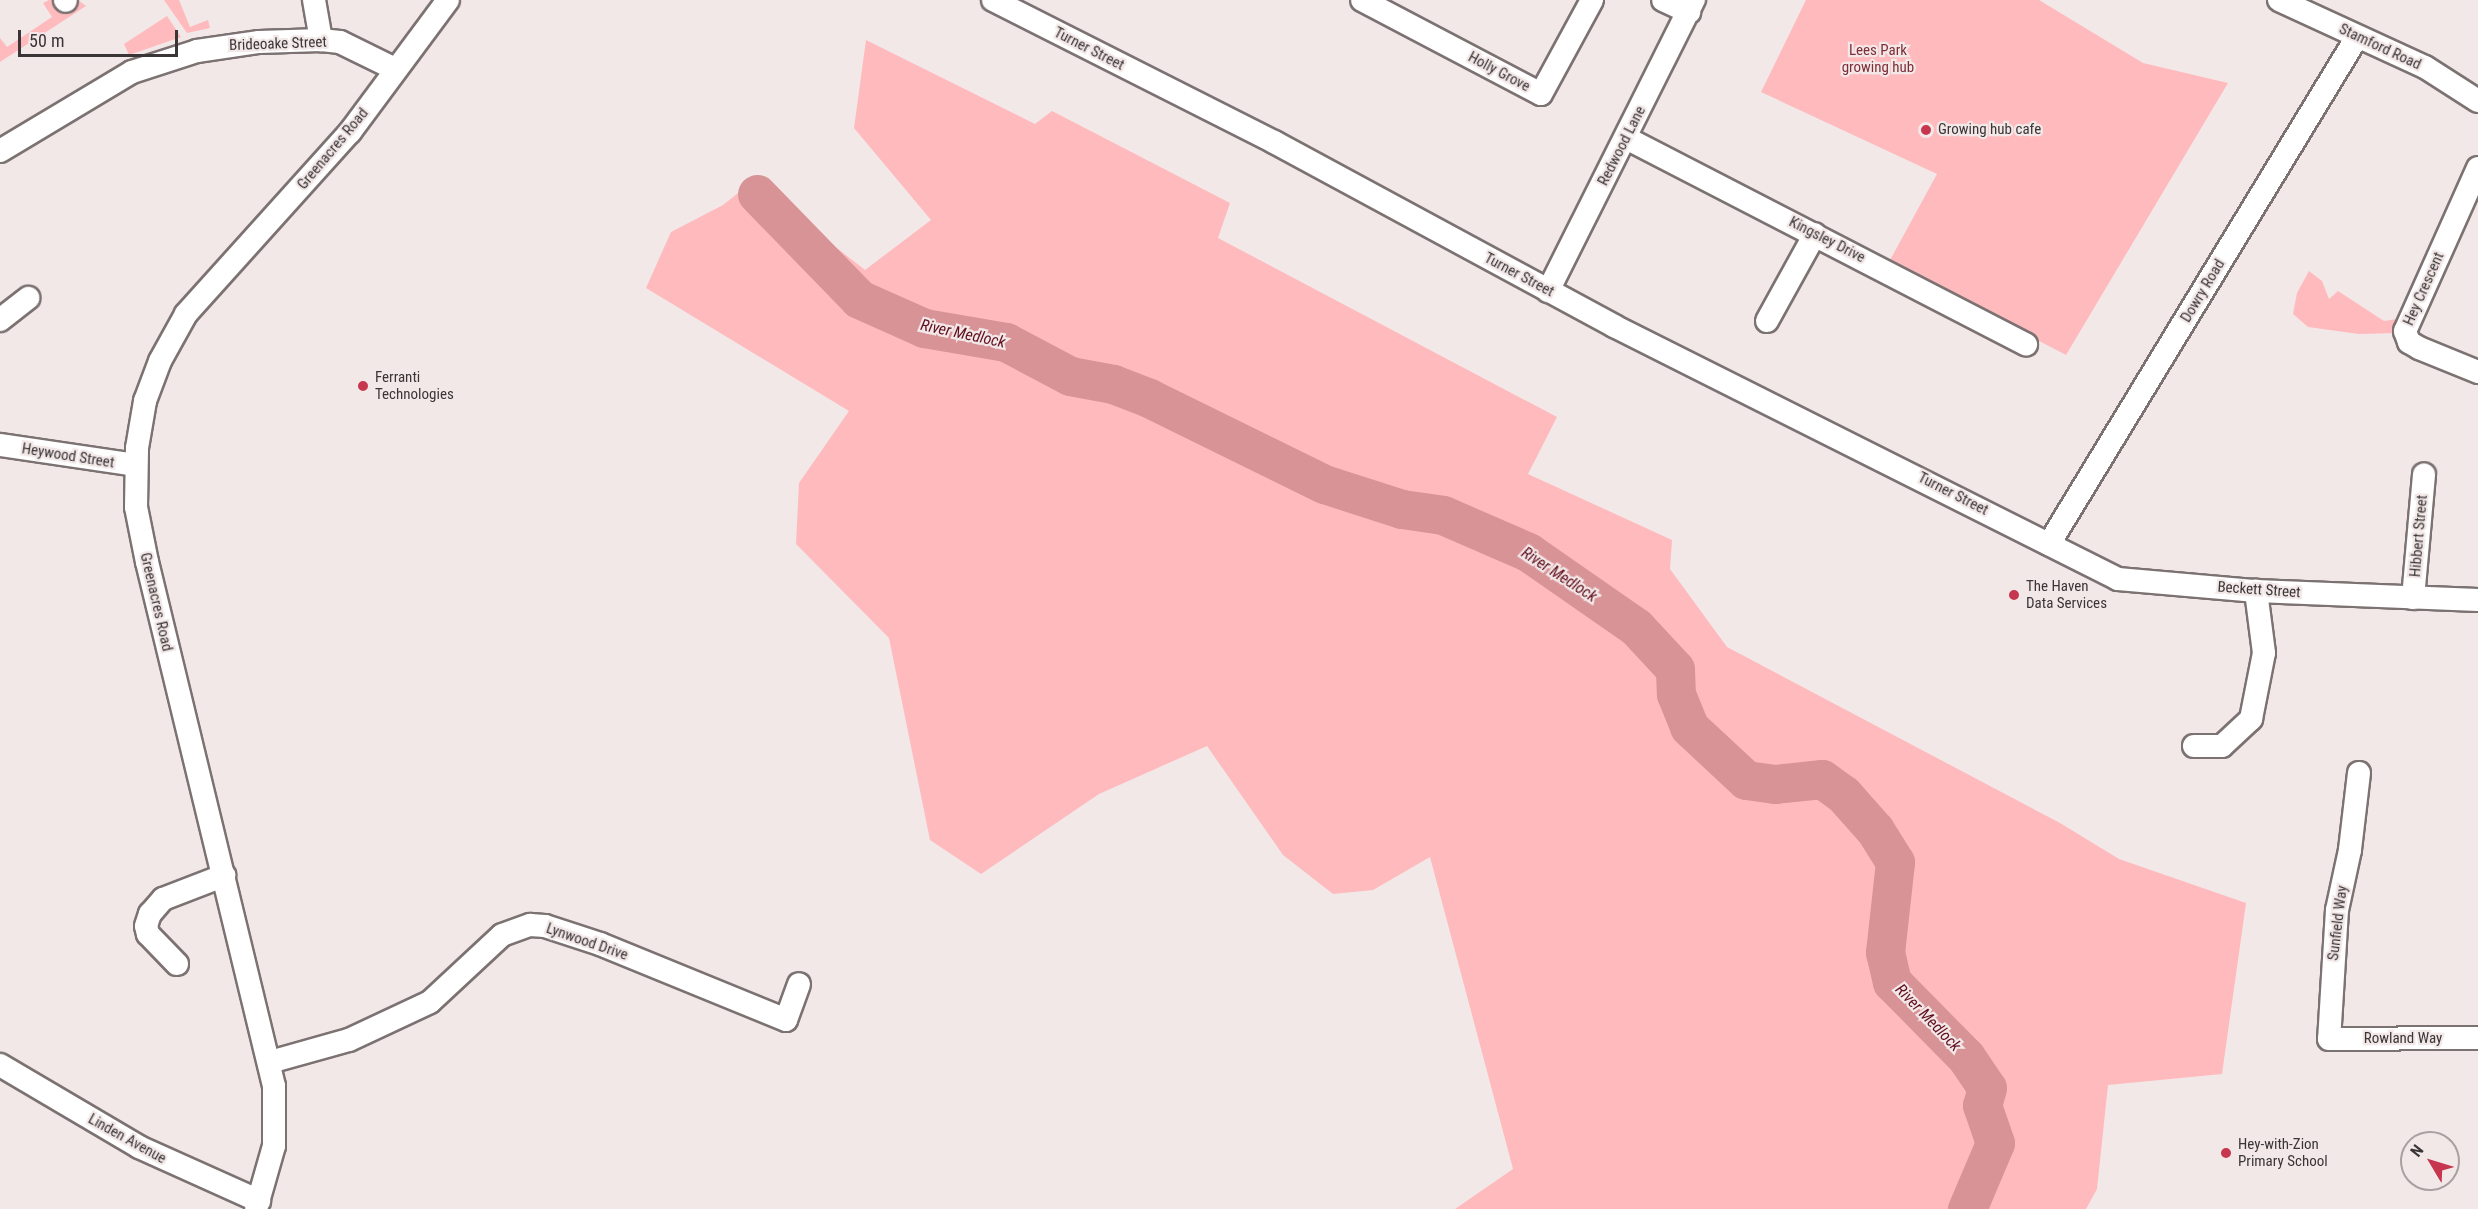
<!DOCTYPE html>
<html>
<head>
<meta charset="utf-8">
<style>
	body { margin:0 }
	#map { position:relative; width:2478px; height:1209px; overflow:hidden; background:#f3e8e8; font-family:"Roboto Condensed",sans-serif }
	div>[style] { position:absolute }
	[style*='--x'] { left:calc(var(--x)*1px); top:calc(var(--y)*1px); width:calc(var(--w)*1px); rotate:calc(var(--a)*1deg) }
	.green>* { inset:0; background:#febabd }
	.river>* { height:39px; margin:-19.5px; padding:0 19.5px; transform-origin:19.5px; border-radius:19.5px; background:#d89396 }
	.roads { filter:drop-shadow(2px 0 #7c7272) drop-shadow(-2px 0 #7c7272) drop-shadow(0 2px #7c7272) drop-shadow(0 -2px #7c7272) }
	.minor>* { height:22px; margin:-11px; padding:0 11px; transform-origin:11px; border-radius:11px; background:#fff }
	.dots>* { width:16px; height:16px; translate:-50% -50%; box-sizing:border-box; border:3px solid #f3e8e8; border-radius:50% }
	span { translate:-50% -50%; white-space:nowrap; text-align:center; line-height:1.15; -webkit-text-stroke:4.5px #f3e8e8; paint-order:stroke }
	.street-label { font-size:15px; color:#3a3536 }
	.park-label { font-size:15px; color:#7f2d37 }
	.poi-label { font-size:15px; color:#3a3536 }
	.left { translate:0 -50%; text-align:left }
	.water-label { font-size:16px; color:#610f1f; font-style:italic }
	.north { position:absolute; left:2400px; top:1131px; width:60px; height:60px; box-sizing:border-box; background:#f3e8e8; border:2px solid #a9a0a1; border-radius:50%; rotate:308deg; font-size:16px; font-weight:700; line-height:24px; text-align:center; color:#3a3536 }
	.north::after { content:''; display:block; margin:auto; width:21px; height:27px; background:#c6364e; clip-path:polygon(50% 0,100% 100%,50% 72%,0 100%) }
	.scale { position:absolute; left:18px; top:30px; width:160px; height:27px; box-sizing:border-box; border:3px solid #3a3536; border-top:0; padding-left:8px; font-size:18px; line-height:21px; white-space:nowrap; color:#3a3536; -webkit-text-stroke:4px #f3e8e8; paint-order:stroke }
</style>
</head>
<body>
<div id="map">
	<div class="green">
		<div style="clip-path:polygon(49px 0,54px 0,61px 11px,78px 0,86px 6px,0 62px,0 38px,7px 47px,52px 17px,43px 3px)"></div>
		<div style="clip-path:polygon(164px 0,179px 0,190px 27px,208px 20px,210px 28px,187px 33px)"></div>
		<div style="clip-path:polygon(1806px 0,2039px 0,2143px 63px,2228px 83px,2066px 355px,1889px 262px,1937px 174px,1761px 92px)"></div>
		<div style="clip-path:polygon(167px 16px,181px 37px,129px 55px,124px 44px)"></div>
		<div style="clip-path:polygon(866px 40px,1035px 124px,1052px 111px,1230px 203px,1218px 238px,1557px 417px,1528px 474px,1672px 540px,1670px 569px,1727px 647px,2060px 823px,2119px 859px,2246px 903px,2222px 1074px,2108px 1085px,2097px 1189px,2086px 1209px,1455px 1209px,1513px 1169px,1430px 857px,1373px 890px,1333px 894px,1283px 855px,1207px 746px,1099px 794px,981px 874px,930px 840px,889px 638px,796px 544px,799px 483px,849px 411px,646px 288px,671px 232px,723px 205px,752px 182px,865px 270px,931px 220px,854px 128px)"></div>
		<div style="clip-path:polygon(2309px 271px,2322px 281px,2329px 299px,2338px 291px,2384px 321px,2404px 318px,2398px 333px,2359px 334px,2308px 327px,2293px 314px,2297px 293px)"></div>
	</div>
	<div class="river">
		<div style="--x:757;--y:194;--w:146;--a:45.8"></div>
		<div style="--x:859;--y:299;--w:71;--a:24"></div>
		<div style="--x:924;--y:328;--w:83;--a:9.7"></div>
		<div style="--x:1006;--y:342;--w:72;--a:28"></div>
		<div style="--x:1070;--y:376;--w:44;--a:10.5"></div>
		<div style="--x:1113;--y:384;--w:39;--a:21"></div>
		<div style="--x:1149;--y:398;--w:195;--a:26.2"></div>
		<div style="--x:1324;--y:484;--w:82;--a:17.8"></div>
		<div style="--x:1402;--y:509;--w:41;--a:8.3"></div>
		<div style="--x:1443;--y:515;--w:93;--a:23.5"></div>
		<div style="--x:1528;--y:552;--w:131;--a:34.8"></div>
		<div style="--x:1636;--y:627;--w:57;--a:47.1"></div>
		<div style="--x:1675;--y:669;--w:25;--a:88"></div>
		<div style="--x:1676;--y:694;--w:35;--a:68"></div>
		<div style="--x:1689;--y:727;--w:78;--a:42.9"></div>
		<div style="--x:1746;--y:780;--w:29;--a:8"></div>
		<div style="--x:1775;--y:784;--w:47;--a:-6.1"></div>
		<div style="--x:1822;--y:779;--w:26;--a:36"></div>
		<div style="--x:1843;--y:794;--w:48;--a:48.4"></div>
		<div style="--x:1875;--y:830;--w:38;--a:58"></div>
		<div style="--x:1895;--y:862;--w:91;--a:96.3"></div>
		<div style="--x:1885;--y:952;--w:31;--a:77"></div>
		<div style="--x:1892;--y:982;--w:105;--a:45.4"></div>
		<div style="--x:1966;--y:1057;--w:37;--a:56"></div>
		<div style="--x:1987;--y:1088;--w:18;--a:106"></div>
		<div style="--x:1982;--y:1105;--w:40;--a:71.1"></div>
		<div style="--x:1995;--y:1143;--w:72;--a:113"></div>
	</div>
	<div class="roads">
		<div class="minor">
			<div style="--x:65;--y:0;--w:1;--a:45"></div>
			<div style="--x:314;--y:0;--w:41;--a:80.1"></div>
			<div style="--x:993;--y:0;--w:315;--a:26.8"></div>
			<div style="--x:1274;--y:142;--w:387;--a:28.4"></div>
			<div style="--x:1614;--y:326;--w:564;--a:26.66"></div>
			<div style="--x:2118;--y:579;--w:139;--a:5"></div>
			<div style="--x:2256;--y:591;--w:222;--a:2.3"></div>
			<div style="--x:1362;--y:0;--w:202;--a:27.7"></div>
			<div style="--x:1541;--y:94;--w:107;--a:-61.5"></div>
			<div style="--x:1663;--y:0;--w:29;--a:25"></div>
			<div style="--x:2279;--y:0;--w:161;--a:24.7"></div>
			<div style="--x:2425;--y:67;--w:63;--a:32.7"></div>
			<div style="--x:1628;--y:139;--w:448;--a:27.3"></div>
			<div style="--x:0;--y:151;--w:154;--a:-30.9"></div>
			<div style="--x:132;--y:72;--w:68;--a:-17.9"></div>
			<div style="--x:197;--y:51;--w:63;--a:-8.3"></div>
			<div style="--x:259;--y:42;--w:62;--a:-1.8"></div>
			<div style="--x:321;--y:40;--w:19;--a:6"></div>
			<div style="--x:340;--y:42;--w:61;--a:26.1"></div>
			<div style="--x:2478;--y:168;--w:179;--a:114.1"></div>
			<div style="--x:2405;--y:331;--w:12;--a:70"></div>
			<div style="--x:2409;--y:342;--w:12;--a:31"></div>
			<div style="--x:2419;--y:348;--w:64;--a:22.1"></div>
			<div style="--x:1548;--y:291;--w:326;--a:-63.4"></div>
			<div style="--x:0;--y:320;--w:36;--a:-38"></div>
			<div style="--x:1767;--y:321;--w:99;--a:-61.1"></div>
			<div style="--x:0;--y:445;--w:136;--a:8.4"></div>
			<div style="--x:2049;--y:544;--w:593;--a:-58.72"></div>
			<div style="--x:2413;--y:598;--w:124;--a:-84.9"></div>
			<div style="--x:2194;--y:746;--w:28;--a:0"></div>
			<div style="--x:2222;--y:746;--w:40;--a:-43"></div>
			<div style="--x:2251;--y:719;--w:67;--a:-78.9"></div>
			<div style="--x:2264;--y:653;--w:63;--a:-97.4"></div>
			<div style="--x:2359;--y:773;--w:78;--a:96.7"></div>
			<div style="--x:2350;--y:850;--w:61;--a:102.2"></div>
			<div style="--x:2337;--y:910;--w:129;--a:93.5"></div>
			<div style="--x:2329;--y:1039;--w:149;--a:-0.4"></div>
			<div style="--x:177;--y:964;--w:42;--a:-134"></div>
			<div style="--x:148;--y:934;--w:8;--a:-104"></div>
			<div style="--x:146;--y:926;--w:13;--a:-72"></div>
			<div style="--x:150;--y:914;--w:20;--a:-49"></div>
			<div style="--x:163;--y:899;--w:66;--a:-21.2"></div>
			<div style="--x:270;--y:1062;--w:82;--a:-15.6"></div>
			<div style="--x:349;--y:1040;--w:89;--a:-25.1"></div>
			<div style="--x:430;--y:1002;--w:98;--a:-42.9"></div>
			<div style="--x:502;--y:935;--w:30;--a:-20"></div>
			<div style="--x:530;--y:925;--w:15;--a:4"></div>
			<div style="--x:545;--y:926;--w:58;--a:18.1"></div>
			<div style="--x:600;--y:944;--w:201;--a:22.2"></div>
			<div style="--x:786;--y:1020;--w:38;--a:-70"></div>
			<div style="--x:0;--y:1065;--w:161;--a:30.5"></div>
			<div style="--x:139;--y:1147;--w:132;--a:24.2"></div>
			<div style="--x:256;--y:1209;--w:66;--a:-74.1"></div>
			<div style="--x:274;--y:1146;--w:60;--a:-90"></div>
			<div style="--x:274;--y:1086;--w:539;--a:-103.62"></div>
			<div style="--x:147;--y:562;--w:56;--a:-101.3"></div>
			<div style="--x:136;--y:507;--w:59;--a:-89"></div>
			<div style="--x:137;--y:448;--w:48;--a:-80.3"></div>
			<div style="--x:145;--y:401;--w:43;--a:-69.4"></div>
			<div style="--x:160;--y:361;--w:54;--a:-61"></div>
			<div style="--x:186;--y:314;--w:245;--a:-48"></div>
			<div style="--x:350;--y:132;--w:164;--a:-53.4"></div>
		</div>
	</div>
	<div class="dots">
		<div style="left:1926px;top:130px;background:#c6364e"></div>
		<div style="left:363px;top:386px;background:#c6364e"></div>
		<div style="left:2014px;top:595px;background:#c6364e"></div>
		<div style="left:2226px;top:1153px;background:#c6364e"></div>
	</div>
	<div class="street-label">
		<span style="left:278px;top:44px;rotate:-2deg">Brideoake Street</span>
		<span style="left:2380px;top:47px;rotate:25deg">Stamford Road</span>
		<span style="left:1089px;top:49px;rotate:27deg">Turner Street</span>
		<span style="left:1499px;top:72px;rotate:28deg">Holly Grove</span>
		<span style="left:1622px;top:146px;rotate:-63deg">Redwood Lane</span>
		<span style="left:333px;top:149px;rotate:-50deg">Greenacres Road</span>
		<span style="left:1827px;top:240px;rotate:27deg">Kingsley Drive</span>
		<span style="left:1519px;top:275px;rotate:28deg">Turner Street</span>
		<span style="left:2424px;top:289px;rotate:-66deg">Hey Crescent</span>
		<span style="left:2203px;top:291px;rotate:-59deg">Dowry Road</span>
		<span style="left:68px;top:456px;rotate:9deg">Heywood Street</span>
		<span style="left:1953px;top:494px;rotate:27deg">Turner Street</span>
		<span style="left:2419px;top:536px;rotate:-85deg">Hibbert Street</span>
		<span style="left:2259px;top:590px;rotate:4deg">Beckett Street</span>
		<span style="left:156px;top:602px;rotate:77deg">Greenacres Road</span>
		<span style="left:2338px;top:923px;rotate:-83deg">Sunfield Way</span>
		<span style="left:587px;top:942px;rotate:19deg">Lynwood Drive</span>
		<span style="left:2403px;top:1039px">Rowland Way</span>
		<span style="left:127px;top:1139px;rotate:29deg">Linden Avenue</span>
	</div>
	<div class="park-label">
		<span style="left:1878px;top:59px">Lees Park<br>growing hub</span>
	</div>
	<div class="poi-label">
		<span class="left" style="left:1938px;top:130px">Growing hub cafe</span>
		<span class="left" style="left:375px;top:386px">Ferranti<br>Technologies</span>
		<span class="left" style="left:2026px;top:595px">The Haven<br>Data Services</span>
		<span class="left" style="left:2238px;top:1153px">Hey-with-Zion<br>Primary School</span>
	</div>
	<div class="water-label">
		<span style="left:963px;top:334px;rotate:12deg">River Medlock</span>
		<span style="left:1559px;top:575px;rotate:33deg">River Medlock</span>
		<span style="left:1928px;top:1018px;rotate:46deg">River Medlock</span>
	</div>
	<div class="north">N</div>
	<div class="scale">50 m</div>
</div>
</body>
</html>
